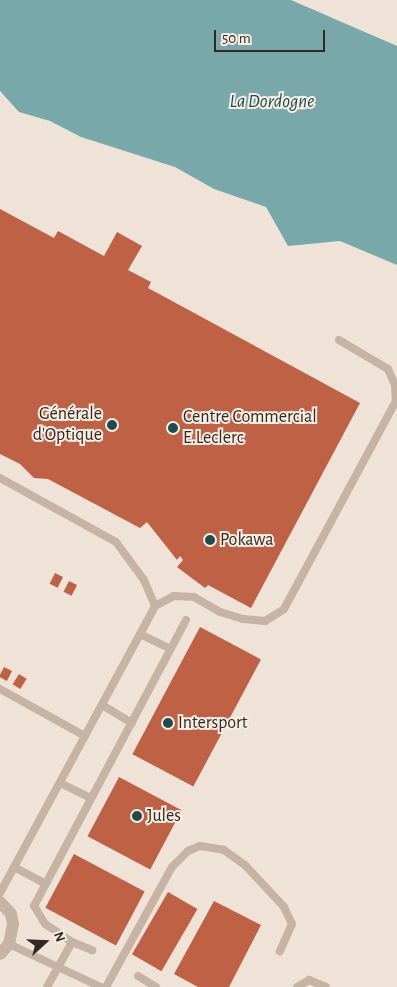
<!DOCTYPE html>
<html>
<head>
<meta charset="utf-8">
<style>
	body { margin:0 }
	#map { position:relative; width:397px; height:987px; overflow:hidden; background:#efe3d7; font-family:"Alegreya Sans",sans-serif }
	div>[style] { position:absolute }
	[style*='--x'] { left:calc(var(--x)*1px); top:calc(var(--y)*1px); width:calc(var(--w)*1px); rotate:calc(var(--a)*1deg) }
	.water>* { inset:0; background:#78a8aa }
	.building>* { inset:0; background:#bf6145; transform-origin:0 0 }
	.service>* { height:8px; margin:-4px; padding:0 4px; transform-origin:4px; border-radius:4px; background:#c6b3a4 }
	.minor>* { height:12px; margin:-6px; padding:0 6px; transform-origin:6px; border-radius:6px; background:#c6b3a4 }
	.dots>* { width:14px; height:14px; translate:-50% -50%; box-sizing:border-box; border:2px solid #f7eee3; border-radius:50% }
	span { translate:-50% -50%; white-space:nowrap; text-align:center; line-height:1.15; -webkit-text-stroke:4px #f7eee3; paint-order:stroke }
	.poi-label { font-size:18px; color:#322925 }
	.right { translate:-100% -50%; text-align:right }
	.left { translate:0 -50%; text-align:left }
	.water-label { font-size:19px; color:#1e4d50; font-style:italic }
	.north { position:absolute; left:20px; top:917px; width:50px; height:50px; -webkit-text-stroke:4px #f7eee3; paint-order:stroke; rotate:70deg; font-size:14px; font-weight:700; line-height:20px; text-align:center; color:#322925 }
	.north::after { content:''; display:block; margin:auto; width:18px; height:22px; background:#322925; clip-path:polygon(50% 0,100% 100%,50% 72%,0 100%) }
	.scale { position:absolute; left:214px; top:30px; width:111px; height:22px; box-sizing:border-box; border:2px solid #322925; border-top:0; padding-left:6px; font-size:15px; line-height:18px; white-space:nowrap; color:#322925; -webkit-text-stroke:4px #f7eee3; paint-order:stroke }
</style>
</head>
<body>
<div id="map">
	<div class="water">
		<div style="clip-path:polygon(0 0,291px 0,397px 46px,397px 265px,340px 241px,288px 246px,266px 207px,214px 189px,175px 167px,81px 137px,50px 121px,19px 112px,0 91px)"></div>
	</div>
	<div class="building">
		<div style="clip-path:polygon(0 209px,54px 238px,58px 231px,104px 256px,117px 232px,142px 246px,128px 270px,151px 282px,148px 288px,360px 403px,251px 608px,208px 585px,205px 588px,177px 567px,183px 560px,180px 556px,177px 560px,147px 522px,140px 528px,48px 479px,34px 478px,20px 464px,0 454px)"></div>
		<div style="left:55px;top:573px;width:9px;height:12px;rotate:27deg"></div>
		<div style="left:69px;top:581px;width:9px;height:12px;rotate:27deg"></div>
		<div style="left:200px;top:627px;width:69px;height:144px;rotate:28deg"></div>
		<div style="left:4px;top:667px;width:9px;height:11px;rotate:27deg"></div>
		<div style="left:19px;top:674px;width:9px;height:12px;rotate:32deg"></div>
		<div style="left:119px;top:777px;width:71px;height:67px;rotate:28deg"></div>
		<div style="left:74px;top:854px;width:80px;height:61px;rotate:28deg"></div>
		<div style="left:168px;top:892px;width:34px;height:72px;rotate:30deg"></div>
		<div style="clip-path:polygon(214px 901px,261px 925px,229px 987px,198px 987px,174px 974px)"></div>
	</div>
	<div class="service">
		<div style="--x:0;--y:478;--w:132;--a:28.9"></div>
		<div style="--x:116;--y:542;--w:47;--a:53.6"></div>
		<div style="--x:144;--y:580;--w:28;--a:67"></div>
		<div style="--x:140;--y:634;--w:34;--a:26"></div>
		<div style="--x:0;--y:689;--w:97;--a:28.9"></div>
		<div style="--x:102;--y:705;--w:35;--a:31"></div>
		<div style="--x:60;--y:783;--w:34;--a:26"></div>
		<div style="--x:14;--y:867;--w:36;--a:28"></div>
		<div style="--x:0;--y:893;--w:326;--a:-61.6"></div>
		<div style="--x:155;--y:606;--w:21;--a:-28"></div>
		<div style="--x:174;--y:596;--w:20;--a:3"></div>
		<div style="--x:194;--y:597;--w:30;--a:30"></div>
		<div style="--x:220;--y:612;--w:24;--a:17"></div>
		<div style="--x:243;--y:619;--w:22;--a:5"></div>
		<div style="--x:265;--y:621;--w:22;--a:-32"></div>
		<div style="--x:284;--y:609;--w:236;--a:-61.7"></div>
		<div style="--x:396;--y:401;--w:16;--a:-94"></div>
		<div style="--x:395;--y:385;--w:17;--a:-114"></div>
		<div style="--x:388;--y:369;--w:57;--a:-149.4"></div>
		<div style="--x:72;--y:942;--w:32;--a:-146"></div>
		<div style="--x:45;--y:924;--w:21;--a:-121"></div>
		<div style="--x:34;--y:906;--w:324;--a:-62"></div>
		<div style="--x:9;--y:944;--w:102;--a:25.1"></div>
		<div style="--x:138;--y:976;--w:21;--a:31"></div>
		<div style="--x:47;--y:987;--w:51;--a:-60.9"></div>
		<div style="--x:72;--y:942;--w:22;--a:22"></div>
		<div style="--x:106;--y:987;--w:137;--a:-61.2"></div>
		<div style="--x:172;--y:867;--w:23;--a:-45"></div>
		<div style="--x:188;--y:851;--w:13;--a:-23"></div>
		<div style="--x:200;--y:846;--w:24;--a:9"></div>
		<div style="--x:224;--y:850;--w:26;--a:36"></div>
		<div style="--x:245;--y:865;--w:57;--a:47.1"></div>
		<div style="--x:284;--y:907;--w:19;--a:65"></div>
		<div style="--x:292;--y:924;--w:30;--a:114"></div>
		<div style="--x:297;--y:987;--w:14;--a:-30"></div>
		<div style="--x:309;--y:980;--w:18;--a:22"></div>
	</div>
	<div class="minor">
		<div style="--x:0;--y:902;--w:16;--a:47"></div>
		<div style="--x:11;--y:914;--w:10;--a:79"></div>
		<div style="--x:13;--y:924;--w:20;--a:101"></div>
		<div style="--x:9;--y:944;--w:13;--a:132"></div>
	</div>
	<div class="dots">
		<div style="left:112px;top:425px;background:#1e4d50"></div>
		<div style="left:173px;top:428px;background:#1e4d50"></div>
		<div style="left:210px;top:540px;background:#1e4d50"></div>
		<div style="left:168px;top:723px;background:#1e4d50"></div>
		<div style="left:137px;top:816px;background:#1e4d50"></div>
	</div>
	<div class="poi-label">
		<span class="right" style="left:102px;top:425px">Générale<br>d'Optique</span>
		<span class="left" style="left:183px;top:428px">Centre Commercial<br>E.Leclerc</span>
		<span class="left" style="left:220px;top:540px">Pokawa</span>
		<span class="left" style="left:178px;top:723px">Intersport</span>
		<span class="left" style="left:147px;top:816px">Jules</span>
	</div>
	<div class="water-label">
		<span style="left:272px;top:102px">La Dordogne</span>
	</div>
	<div class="north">N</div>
	<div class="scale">50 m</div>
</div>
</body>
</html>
